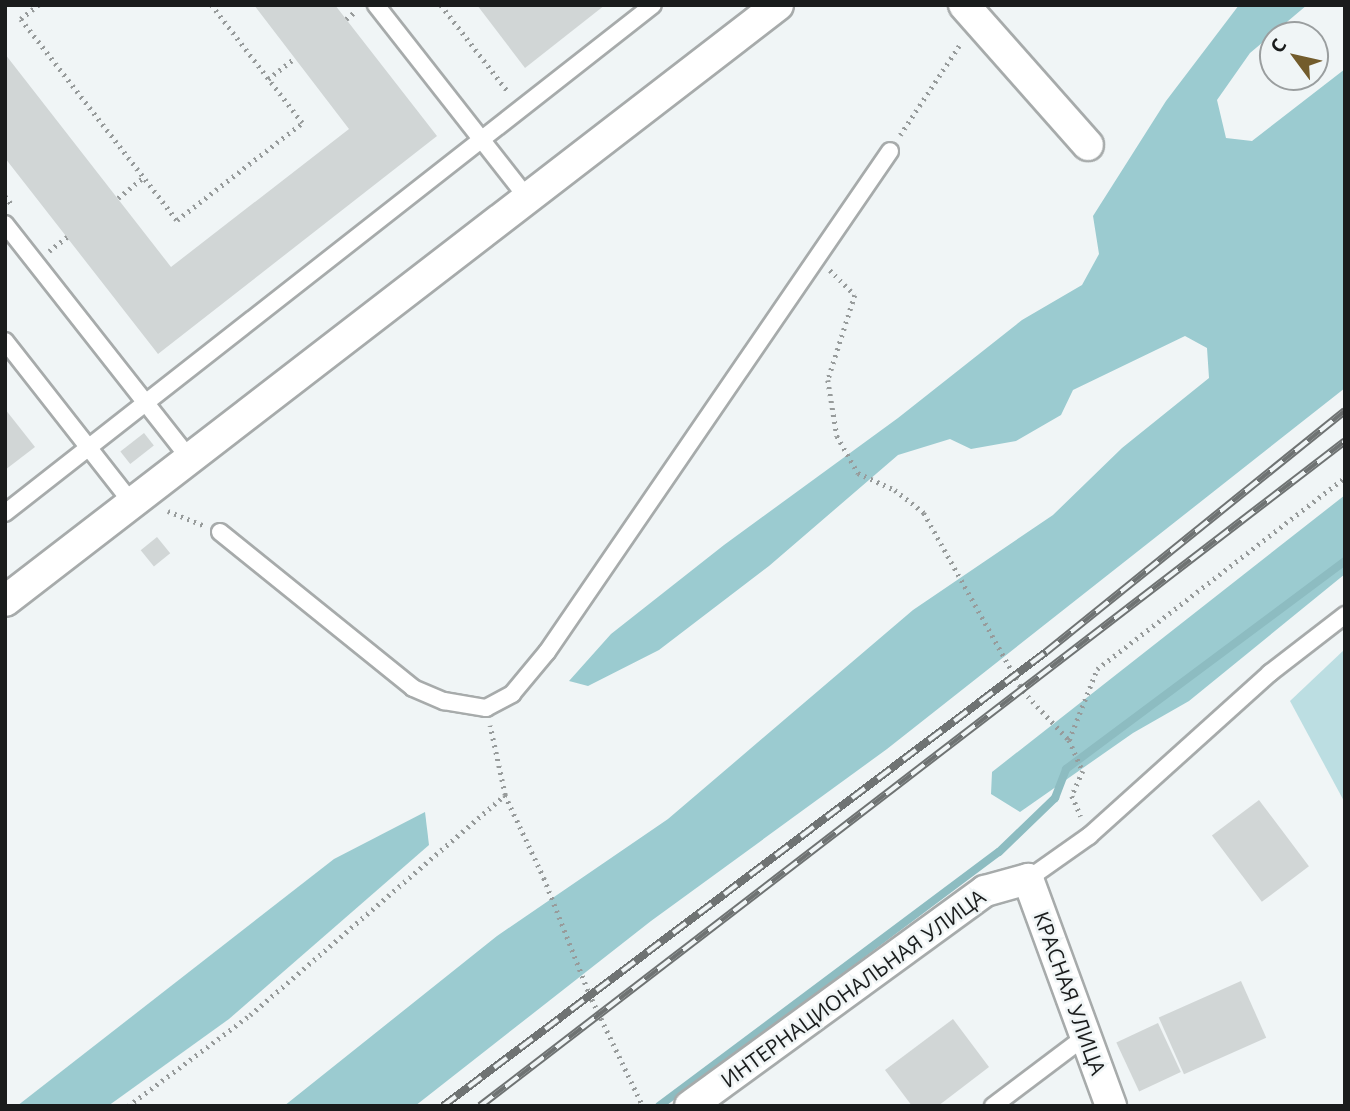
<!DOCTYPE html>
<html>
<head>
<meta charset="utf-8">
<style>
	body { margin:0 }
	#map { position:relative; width:1350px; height:1111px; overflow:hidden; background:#f0f5f6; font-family:"Open Sans",sans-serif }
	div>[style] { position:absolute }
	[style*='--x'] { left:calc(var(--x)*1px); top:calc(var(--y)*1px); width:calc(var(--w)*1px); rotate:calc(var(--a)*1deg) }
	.green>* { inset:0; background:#bcdee2 }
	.forest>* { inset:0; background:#9bcbd0 }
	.stream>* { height:8px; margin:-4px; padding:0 4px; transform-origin:4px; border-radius:4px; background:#8dbcc1 }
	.building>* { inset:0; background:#d1d6d6; transform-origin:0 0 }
	.path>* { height:4.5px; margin-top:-2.25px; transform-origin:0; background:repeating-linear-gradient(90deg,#979b9b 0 2px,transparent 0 7px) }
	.roads { filter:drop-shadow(2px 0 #a7abab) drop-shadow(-2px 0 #a7abab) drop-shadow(0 2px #a7abab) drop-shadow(0 -2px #a7abab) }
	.service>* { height:16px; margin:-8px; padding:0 8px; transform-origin:8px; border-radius:8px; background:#fff }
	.minor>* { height:30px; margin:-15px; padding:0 15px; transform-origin:15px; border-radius:15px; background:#fff }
	.rail>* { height:8px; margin-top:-4px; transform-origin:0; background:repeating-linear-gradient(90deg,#f0f5f6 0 16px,#6f7373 0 32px); box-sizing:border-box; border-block:2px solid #6f7373 }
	span { translate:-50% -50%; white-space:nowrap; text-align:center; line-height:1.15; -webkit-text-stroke:5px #f0f5f6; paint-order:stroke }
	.street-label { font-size:21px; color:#1a1c1c }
	.frame { position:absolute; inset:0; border:7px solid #1a1c1c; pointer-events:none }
	.north { position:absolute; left:1259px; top:21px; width:70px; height:70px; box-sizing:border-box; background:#f0f5f6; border:2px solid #9a9e9f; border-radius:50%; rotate:303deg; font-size:19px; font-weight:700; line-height:28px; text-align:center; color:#1a1c1c }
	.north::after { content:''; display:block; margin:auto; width:24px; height:32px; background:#735c2c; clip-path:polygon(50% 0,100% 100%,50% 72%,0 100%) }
</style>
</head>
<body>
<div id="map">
	<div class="green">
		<div style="clip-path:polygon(1345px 649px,1345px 803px,1290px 701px)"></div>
	</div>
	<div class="forest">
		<div style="clip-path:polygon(1239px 5px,1307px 5px,1250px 53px,1217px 100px,1226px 138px,1252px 141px,1345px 69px,1345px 388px,887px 749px,651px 921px,415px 1106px,284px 1106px,497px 936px,668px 819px,913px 610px,1053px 515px,1122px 448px,1209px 378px,1207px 348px,1185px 336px,1073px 390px,1061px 415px,1016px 441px,971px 449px,950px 439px,898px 455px,769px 566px,659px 650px,588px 686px,569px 681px,611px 634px,724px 545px,898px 418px,1022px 320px,1082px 285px,1099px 254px,1093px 216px,1166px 101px)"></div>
		<div style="clip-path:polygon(1345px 495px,1345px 574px,1189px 701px,1133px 733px,1020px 812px,991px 794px,992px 772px)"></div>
		<div style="clip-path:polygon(425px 812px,429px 845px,229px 1019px,108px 1106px,17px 1106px,334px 859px)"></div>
	</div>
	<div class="stream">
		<div style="--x:659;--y:1106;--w:424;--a:-36.8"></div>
		<div style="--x:999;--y:852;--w:78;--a:-44"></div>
		<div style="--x:1055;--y:798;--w:31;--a:-69"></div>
		<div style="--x:1066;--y:769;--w:348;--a:-36.7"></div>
	</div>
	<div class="building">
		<div style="clip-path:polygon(254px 5px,335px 5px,437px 136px,158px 354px,5px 158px,5px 54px,171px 267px,349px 129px)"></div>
		<div style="clip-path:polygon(477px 5px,605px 5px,525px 68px)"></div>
		<div style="clip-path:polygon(5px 409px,35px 447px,5px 470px)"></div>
		<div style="left:144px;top:433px;width:16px;height:30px;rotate:52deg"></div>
		<div style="left:157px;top:537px;width:21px;height:21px;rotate:51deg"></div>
		<div style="left:1259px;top:800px;width:83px;height:59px;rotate:53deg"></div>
		<div style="left:1241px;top:981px;width:62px;height:90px;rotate:66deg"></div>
		<div style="clip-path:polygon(953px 1019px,989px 1067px,938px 1106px,912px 1106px,885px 1070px)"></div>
		<div style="left:1158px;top:1023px;width:54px;height:46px;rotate:65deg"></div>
	</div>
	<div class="path">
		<div style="--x:39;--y:5;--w:23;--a:142"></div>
		<div style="--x:21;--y:19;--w:254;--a:52.2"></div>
		<div style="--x:177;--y:220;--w:158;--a:-37.8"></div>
		<div style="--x:302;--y:123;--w:149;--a:-127.6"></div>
		<div style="--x:441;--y:5;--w:111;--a:52.3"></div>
		<div style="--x:346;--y:19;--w:13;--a:-39"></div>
		<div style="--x:268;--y:79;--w:34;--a:-38"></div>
		<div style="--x:900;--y:135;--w:107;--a:-56.5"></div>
		<div style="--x:5;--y:196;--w:13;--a:51"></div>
		<div style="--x:118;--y:198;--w:33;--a:-39"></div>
		<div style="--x:49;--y:251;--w:23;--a:-38"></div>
		<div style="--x:830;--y:270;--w:35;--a:45"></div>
		<div style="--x:855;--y:295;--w:89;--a:107.6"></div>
		<div style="--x:828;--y:380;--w:57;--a:80.9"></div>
		<div style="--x:837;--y:436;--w:43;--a:60.4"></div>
		<div style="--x:858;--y:473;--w:41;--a:24.7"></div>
		<div style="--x:895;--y:490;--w:37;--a:38"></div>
		<div style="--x:924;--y:513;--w:204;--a:60.9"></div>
		<div style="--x:1023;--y:691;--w:67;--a:46.8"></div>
		<div style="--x:1069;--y:740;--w:34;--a:66"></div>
		<div style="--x:1083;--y:771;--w:27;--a:114"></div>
		<div style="--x:1072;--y:796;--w:22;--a:66"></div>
		<div style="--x:168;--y:511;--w:38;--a:22"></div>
		<div style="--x:1069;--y:740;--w:76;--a:-68.5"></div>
		<div style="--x:1097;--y:669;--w:314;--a:-37.7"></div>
		<div style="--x:505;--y:795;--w:92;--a:64.8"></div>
		<div style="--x:544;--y:878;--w:123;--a:68.6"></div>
		<div style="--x:589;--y:993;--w:125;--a:64.5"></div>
		<div style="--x:128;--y:1106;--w:152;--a:-36.7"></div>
		<div style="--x:250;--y:1015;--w:337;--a:-40.8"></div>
		<div style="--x:505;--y:795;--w:71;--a:-102.3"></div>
	</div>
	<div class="roads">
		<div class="service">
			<div style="--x:376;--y:5;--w:246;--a:51.9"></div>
			<div style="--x:5;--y:224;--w:298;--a:51.8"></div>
			<div style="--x:5;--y:341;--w:206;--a:51.9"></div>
			<div style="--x:5;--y:513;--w:823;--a:-38.09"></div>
			<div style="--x:220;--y:532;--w:248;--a:38.9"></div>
			<div style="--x:413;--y:688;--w:34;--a:23"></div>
			<div style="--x:444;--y:701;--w:43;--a:9.5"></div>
			<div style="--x:486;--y:708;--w:30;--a:-28"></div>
			<div style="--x:512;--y:694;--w:55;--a:-50.2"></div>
			<div style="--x:547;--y:652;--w:607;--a:-55.6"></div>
			<div style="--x:1028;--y:879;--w:75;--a:-35.2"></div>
			<div style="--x:1089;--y:836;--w:244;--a:-42"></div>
			<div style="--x:1270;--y:673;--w:95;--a:-37.7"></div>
			<div style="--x:993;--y:1106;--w:116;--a:-37"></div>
		</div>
		<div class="minor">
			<div style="--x:964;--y:5;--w:187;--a:48.5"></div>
			<div style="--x:5;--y:601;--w:976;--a:-37.63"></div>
			<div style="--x:690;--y:1106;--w:365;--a:-36.1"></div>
			<div style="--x:985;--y:891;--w:45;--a:-15.6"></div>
			<div style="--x:1028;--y:879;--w:242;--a:69.9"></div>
		</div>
	</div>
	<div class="rail">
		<div style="--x:443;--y:1106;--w:755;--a:-36.98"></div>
		<div style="--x:1046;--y:652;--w:384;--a:-38.9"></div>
		<div style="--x:480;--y:1106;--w:1091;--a:-37.55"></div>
	</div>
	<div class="street-label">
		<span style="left:853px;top:988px;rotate:-36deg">ИНТЕРНАЦИОНАЛЬНАЯ УЛИЦА</span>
		<span style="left:1070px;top:993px;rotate:70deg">КРАСНАЯ УЛИЦА</span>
	</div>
	<div class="frame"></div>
	<div class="north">С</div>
</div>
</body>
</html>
